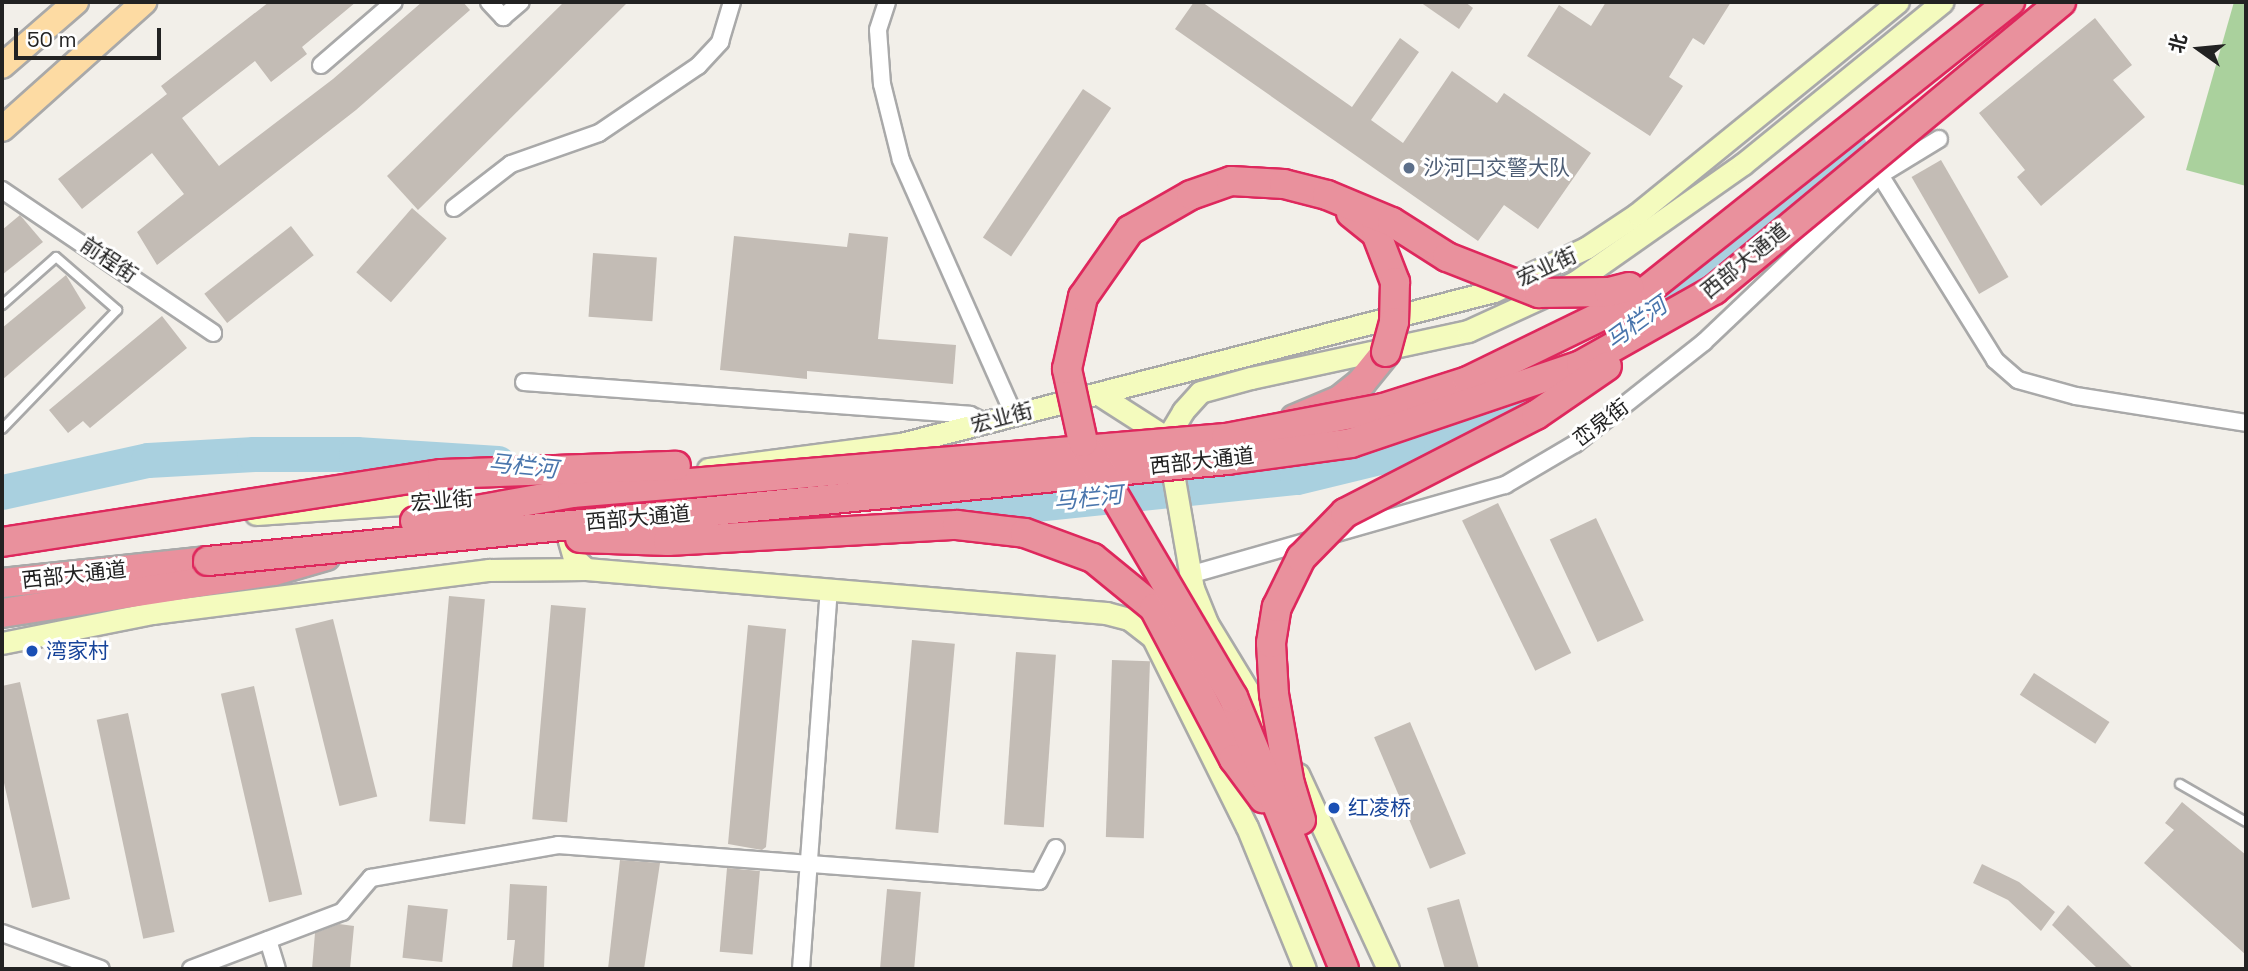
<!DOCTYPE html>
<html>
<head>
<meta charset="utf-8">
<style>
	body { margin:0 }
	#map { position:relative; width:2248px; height:971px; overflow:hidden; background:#f2efe9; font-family:"Space Grotesk","Noto Sans SC",sans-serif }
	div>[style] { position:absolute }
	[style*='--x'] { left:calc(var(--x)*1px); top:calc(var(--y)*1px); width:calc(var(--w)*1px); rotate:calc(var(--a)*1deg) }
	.forest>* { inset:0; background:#aad19d }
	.river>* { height:35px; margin:-17.5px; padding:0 17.5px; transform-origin:17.5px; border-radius:17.5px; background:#a9d0df }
	.building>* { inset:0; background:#c3bcb5; transform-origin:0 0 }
	.roads { filter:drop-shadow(2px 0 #a9a9a9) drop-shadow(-2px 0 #a9a9a9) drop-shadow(0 2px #a9a9a9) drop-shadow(0 -2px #a9a9a9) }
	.lane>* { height:8px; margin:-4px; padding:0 4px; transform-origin:4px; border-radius:4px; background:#fff }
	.street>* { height:16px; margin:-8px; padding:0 8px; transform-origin:8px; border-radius:8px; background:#fff }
	.secondary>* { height:21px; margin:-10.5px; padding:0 10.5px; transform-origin:10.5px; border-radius:10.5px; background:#f4fbbe }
	.primary>* { height:24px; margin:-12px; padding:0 12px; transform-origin:12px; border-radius:12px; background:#fddba3 }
	.highway>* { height:28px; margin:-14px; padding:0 14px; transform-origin:14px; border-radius:14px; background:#e9919d }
	.bridges { filter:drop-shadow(2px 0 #de285d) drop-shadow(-2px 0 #de285d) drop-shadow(0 2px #de285d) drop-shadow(0 -2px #de285d) }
	.highway-bridge>* { height:28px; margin:-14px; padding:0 14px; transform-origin:14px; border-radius:14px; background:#e9919d }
	.dots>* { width:19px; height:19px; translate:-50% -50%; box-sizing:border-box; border:4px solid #fff; border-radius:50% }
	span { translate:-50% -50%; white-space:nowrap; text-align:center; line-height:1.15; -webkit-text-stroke:6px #fff; paint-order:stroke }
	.service-label { font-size:21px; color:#4e5e75 }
	.left { translate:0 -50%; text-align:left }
	.street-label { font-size:21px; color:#222 }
	.transit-label { font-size:21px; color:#164399 }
	.water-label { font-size:23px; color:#4975ac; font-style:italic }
	.frame { position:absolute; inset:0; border:4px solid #222; pointer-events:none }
	.north { position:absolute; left:2164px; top:14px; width:70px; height:70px; -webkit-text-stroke:5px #fff; paint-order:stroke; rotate:285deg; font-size:19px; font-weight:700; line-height:28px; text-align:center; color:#222 }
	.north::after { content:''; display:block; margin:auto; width:24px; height:32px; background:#222; clip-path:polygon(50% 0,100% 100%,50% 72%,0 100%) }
	.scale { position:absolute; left:14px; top:28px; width:147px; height:32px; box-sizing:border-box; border:4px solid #222; border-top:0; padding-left:9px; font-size:21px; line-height:24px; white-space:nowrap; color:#222; -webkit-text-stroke:5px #fff; paint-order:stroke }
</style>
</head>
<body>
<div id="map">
	<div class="forest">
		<div style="clip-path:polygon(2234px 2px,2246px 2px,2246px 186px,2186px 170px)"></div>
	</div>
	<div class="river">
		<div style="--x:1633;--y:325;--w:280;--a:-39.5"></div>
		<div style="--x:2;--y:492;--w:149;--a:-12.4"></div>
		<div style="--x:148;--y:460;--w:106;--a:-3.2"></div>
		<div style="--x:254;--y:454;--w:102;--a:0"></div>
		<div style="--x:356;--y:454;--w:142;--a:3.6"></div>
		<div style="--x:910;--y:498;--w:115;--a:3.5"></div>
		<div style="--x:1025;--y:505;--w:273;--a:-5.9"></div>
		<div style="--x:1297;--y:477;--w:148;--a:-13.7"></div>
		<div style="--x:1441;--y:442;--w:93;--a:-24.1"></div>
		<div style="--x:1526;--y:404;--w:63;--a:-36"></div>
	</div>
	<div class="building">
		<div style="clip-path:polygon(269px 2px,356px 2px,302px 47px,307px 54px,271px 82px,255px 61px,182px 118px,219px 166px,333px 79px,422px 2px,463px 2px,470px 10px,356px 110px,157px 265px,137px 232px,184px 194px,152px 153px,82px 209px,58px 179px,167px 94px,161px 86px)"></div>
		<div style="clip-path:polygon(564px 2px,628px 2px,418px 210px,387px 176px)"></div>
		<div style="clip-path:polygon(1194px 2px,1202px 2px,1352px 107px,1400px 38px,1419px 52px,1371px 120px,1403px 143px,1452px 71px,1497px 103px,1504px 93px,1591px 153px,1538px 229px,1504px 205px,1478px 241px,1175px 29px)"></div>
		<div style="clip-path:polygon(1420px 2px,1465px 2px,1473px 8px,1459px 29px)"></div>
		<div style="clip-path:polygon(1606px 2px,1731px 2px,1704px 45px,1693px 38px,1669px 77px,1683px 86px,1650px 136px,1527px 56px,1559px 5px,1591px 26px)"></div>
		<div style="clip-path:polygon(2095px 18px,2132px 65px,2113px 80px,2145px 117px,2041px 206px,2017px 177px,2025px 170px,1979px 113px)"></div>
		<div style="left:1083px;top:89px;width:34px;height:179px;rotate:34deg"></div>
		<div style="left:1941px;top:160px;width:135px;height:34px;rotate:60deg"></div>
		<div style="left:412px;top:208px;width:46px;height:85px;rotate:41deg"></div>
		<div style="clip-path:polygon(20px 215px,43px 242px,2px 275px,2px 230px)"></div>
		<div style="left:291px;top:226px;width:37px;height:110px;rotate:52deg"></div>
		<div style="clip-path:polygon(849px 233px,888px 237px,878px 339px,956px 345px,953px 384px,807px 371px,807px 379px,720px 370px,734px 236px,847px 247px)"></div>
		<div style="left:593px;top:253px;width:64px;height:64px;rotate:4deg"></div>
		<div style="clip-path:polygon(66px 275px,86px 308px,2px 380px,2px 328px)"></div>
		<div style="clip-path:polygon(162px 316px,187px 348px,90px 428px,83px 421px,68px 433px,49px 410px)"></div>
		<div style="left:1498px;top:503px;width:167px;height:40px;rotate:64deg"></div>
		<div style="left:1596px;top:518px;width:113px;height:51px;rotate:65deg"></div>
		<div style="left:449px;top:596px;width:36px;height:226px;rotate:5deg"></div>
		<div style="left:551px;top:605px;width:35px;height:215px;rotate:5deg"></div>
		<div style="left:333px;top:619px;width:183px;height:39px;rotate:76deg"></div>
		<div style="clip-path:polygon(748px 625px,786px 629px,766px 847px,762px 850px,728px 844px)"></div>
		<div style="left:912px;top:640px;width:43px;height:190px;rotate:5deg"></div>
		<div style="left:1016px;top:652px;width:40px;height:173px;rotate:4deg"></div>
		<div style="left:1112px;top:660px;width:38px;height:177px;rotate:2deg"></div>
		<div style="left:2034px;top:673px;width:90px;height:26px;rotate:33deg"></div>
		<div style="clip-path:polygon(20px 682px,70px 899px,32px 908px,2px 774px,2px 686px)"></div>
		<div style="left:254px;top:686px;width:214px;height:34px;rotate:77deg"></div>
		<div style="left:128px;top:713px;width:224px;height:32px;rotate:78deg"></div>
		<div style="left:1410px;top:722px;width:143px;height:39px;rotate:67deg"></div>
		<div style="clip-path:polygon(2182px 802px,2246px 855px,2246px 955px,2144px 863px,2174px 830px,2165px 823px)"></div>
		<div style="clip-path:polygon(620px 860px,660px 863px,644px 969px,608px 969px)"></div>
		<div style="clip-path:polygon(1982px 864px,2019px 882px,2055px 912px,2041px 931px,2008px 900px,1973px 883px)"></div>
		<div style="left:727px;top:868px;width:33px;height:84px;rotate:5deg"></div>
		<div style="clip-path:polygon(510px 884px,547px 886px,544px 969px,512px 969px,515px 940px,507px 940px)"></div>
		<div style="left:887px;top:889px;width:34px;height:80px;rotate:5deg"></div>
		<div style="clip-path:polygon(1459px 899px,1479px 969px,1445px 969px,1427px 908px)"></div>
		<div style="left:408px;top:905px;width:40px;height:53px;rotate:6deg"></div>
		<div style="clip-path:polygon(2068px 905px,2134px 969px,2098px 969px,2052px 925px)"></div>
		<div style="clip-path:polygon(339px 924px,354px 926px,350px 969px,312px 969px,315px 933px)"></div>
	</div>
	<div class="roads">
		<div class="lane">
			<div style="--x:2;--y:305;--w:72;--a:-41.6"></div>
			<div style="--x:56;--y:257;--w:81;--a:41"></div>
			<div style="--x:117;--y:310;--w:165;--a:134"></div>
			<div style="--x:2180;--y:784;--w:76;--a:29.9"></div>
		</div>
		<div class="street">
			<div style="--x:489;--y:2;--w:21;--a:47"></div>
			<div style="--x:503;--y:17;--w:23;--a:-40"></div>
			<div style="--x:887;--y:2;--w:29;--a:108"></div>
			<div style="--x:878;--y:30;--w:54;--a:85.8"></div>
			<div style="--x:882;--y:84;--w:78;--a:76"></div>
			<div style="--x:901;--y:160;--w:277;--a:66.1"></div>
			<div style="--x:321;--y:65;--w:96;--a:-40.8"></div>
			<div style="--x:1880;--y:175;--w:218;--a:58.1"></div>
			<div style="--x:1995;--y:360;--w:30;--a:41"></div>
			<div style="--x:2018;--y:380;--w:60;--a:15.4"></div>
			<div style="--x:2076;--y:396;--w:172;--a:9"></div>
			<div style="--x:2;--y:190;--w:255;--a:34.1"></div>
			<div style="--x:454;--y:208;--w:72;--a:-37.7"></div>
			<div style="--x:511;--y:164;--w:93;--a:-19.4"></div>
			<div style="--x:599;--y:133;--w:120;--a:-34.1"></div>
			<div style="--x:698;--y:66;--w:33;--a:-47"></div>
			<div style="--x:720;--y:42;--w:42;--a:-73.3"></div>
			<div style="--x:524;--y:382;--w:447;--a:4.2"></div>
			<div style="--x:970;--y:415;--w:17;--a:25"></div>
			<div style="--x:1189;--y:575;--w:329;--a:-15.9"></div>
			<div style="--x:1505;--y:485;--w:81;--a:-30.4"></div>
			<div style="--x:1575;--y:444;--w:164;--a:-38.3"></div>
			<div style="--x:1704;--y:342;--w:243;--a:-43.5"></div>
			<div style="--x:1880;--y:175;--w:69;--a:-31.4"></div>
			<div style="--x:2;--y:933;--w:105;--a:20"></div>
			<div style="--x:268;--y:940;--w:30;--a:73"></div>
			<div style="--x:191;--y:969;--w:161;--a:-20.7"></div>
			<div style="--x:342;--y:912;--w:45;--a:-49.5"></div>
			<div style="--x:371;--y:878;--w:190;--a:-10"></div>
			<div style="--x:558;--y:845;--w:482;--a:4.3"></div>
			<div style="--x:1039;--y:881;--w:37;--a:-63"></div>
			<div style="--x:801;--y:969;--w:381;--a:-85.8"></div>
		</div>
		<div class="secondary">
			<div style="--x:1100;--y:395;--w:80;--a:32.7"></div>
			<div style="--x:708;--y:469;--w:195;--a:-7.4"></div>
			<div style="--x:901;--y:444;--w:612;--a:-14.47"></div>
			<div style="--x:1494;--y:291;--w:102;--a:-25.1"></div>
			<div style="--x:1586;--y:248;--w:61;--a:-33.7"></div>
			<div style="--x:1637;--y:214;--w:336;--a:-39.1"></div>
			<div style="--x:256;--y:514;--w:208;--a:-3.9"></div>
			<div style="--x:586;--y:569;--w:16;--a:-137"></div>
			<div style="--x:574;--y:558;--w:29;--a:-106"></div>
			<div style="--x:566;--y:530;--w:32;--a:-70"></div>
			<div style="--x:577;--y:500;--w:21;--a:-37"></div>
			<div style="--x:2;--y:643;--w:153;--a:-11.3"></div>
			<div style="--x:152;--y:613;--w:340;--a:-7.3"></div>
			<div style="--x:489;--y:570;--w:97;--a:-0.6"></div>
			<div style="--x:586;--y:569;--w:522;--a:4.84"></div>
			<div style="--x:1106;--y:613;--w:24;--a:15"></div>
			<div style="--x:1129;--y:619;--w:31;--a:38"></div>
			<div style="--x:1153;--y:638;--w:211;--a:63.6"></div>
			<div style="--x:1247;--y:827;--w:153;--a:67.8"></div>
			<div style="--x:1278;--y:740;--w:137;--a:-121.3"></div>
			<div style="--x:1207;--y:623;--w:37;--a:-112"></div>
			<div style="--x:1193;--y:589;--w:153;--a:-99.8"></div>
			<div style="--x:1167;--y:438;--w:31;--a:-59"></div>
			<div style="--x:1183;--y:411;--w:25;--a:-48"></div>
			<div style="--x:1200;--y:392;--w:53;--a:-15.4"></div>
			<div style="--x:1251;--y:378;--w:222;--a:-12.2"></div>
			<div style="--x:1468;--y:331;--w:118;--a:-24.6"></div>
			<div style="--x:1575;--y:282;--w:205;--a:-35.1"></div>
			<div style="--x:1743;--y:164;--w:257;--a:-39.1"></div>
			<div style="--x:1298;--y:774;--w:215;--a:65.2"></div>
		</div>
		<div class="primary">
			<div style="--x:2;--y:66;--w:98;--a:-40.9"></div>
			<div style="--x:2;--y:129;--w:191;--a:-41.8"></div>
		</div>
		<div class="highway">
			<div style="--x:1295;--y:419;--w:49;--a:-22.9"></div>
			<div style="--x:1340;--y:400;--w:27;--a:-39"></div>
			<div style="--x:1361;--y:383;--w:40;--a:-51"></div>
			<div style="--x:2;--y:583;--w:207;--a:-6.1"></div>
			<div style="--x:2;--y:613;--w:275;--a:-8.8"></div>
			<div style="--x:274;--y:571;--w:54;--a:-16.1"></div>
		</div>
	</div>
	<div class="bridges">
		<div class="highway-bridge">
			<div style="--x:1351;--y:213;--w:32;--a:39"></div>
			<div style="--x:1376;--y:233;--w:53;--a:68.8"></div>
			<div style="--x:1395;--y:282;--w:40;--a:91.4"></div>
			<div style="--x:1394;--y:322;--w:31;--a:105"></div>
			<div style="--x:415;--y:521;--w:159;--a:-10.1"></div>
			<div style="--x:572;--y:493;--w:656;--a:-4.81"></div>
			<div style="--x:1226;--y:438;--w:160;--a:-10.8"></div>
			<div style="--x:1383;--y:408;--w:89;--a:-17.6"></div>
			<div style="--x:1468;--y:381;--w:187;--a:-26"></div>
			<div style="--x:1636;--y:299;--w:478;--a:-38.5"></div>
			<div style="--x:580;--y:538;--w:88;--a:2"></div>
			<div style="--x:668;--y:541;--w:289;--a:-3.2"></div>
			<div style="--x:957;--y:525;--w:68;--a:6.7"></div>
			<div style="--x:1025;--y:533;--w:72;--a:20.2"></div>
			<div style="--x:1093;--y:558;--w:79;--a:39.3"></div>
			<div style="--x:1154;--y:608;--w:171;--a:62.1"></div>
			<div style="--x:1234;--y:759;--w:49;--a:53.4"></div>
			<div style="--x:2;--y:542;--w:445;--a:-8.8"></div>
			<div style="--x:442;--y:474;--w:234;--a:-2"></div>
			<div style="--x:208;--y:561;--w:1024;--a:-5.66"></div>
			<div style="--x:1227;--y:460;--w:125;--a:-7.8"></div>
			<div style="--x:1351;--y:443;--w:243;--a:-18.7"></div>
			<div style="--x:1581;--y:365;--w:153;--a:-29.4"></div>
			<div style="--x:1714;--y:290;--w:451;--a:-39.7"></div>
			<div style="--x:1301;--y:820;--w:37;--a:-107"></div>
			<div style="--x:1290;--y:785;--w:92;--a:-100"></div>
			<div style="--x:1274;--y:694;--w:51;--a:-93.4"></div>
			<div style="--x:1271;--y:643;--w:36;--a:-81"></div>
			<div style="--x:1277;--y:607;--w:55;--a:-63.9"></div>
			<div style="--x:1301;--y:558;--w:63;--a:-45.6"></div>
			<div style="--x:1345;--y:513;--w:215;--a:-27.2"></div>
			<div style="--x:1536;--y:415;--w:86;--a:-34.6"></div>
			<div style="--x:1344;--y:969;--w:294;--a:-112.2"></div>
			<div style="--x:1233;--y:697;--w:296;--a:-120.5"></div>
			<div style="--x:1083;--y:442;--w:75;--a:-102.4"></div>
			<div style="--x:1067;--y:369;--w:74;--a:-77.5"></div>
			<div style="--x:1083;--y:297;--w:82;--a:-55"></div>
			<div style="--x:1130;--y:230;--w:70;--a:-29.8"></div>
			<div style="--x:1191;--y:195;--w:42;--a:-19.3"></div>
			<div style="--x:1231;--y:181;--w:53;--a:3.2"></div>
			<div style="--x:1284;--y:184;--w:44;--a:14.3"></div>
			<div style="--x:1327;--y:195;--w:70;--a:22.6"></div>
			<div style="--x:1392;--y:222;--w:65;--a:32.5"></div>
			<div style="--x:1447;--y:257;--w:99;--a:21.4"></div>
			<div style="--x:1539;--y:293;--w:70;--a:-0.8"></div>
			<div style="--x:1609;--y:292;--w:21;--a:-14"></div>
		</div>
	</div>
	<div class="dots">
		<div style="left:1409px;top:168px;background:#5c6f8a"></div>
		<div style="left:32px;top:651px;background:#1a4fb4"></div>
		<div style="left:1334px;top:808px;background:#1a4fb4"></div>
	</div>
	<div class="service-label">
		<span class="left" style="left:1423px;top:168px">沙河口交警大队</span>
	</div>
	<div class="street-label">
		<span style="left:109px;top:260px;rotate:34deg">前程街</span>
		<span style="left:1745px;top:261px;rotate:-39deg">西部大通道</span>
		<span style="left:1547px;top:267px;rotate:-25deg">宏业街</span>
		<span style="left:1002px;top:418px;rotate:-15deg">宏业街</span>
		<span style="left:1601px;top:423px;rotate:-37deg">峦泉街</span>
		<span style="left:1202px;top:461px;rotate:-6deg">西部大通道</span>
		<span style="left:442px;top:501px;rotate:-5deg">宏业街</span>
		<span style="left:638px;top:518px;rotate:-5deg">西部大通道</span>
		<span style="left:74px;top:575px;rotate:-6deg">西部大通道</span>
	</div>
	<div class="transit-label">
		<span class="left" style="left:46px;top:651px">湾家村</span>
		<span class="left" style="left:1348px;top:808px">红凌桥</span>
	</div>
	<div class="water-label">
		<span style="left:1636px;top:323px;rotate:-36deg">马栏河</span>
		<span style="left:523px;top:466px;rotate:6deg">马栏河</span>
		<span style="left:1088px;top:498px;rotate:-6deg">马栏河</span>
	</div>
	<div class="frame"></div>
	<div class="north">北</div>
	<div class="scale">50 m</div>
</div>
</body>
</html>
